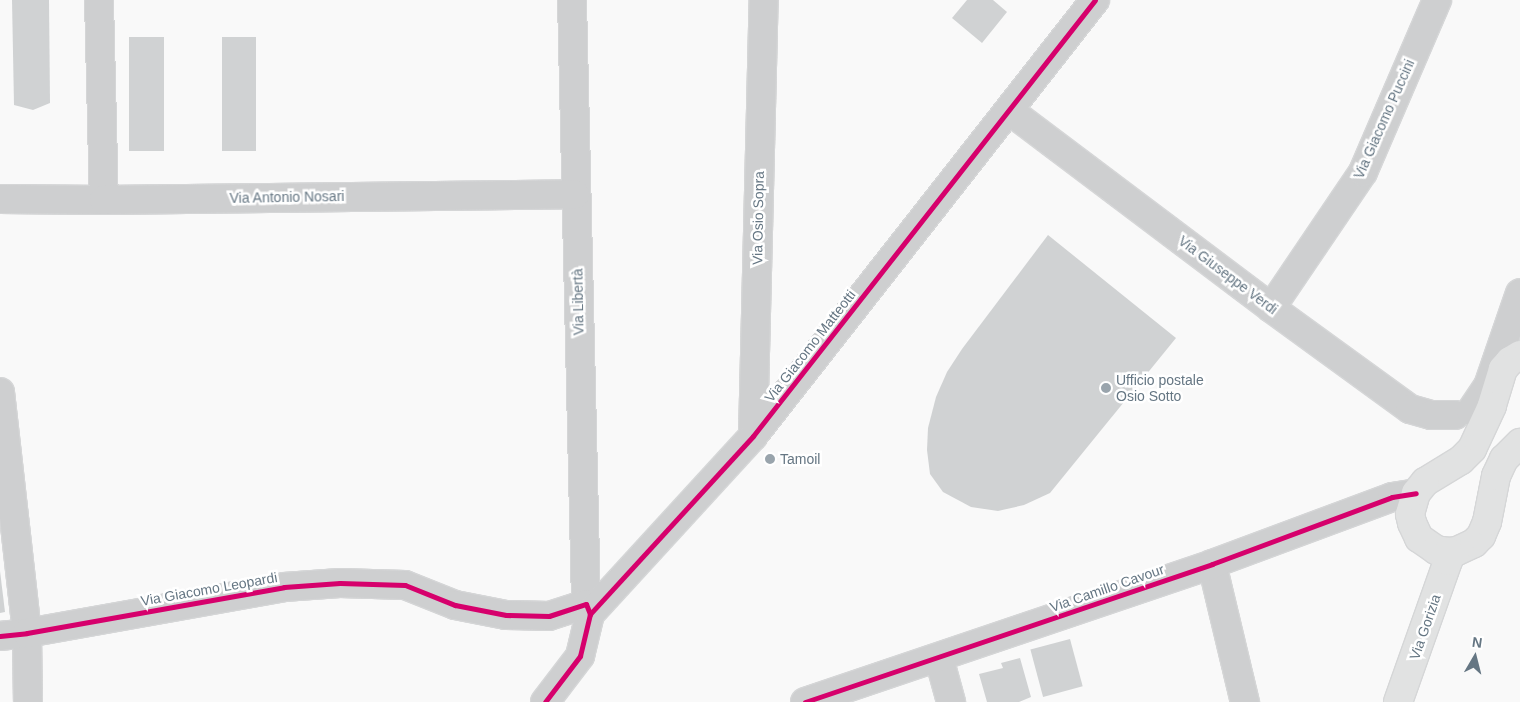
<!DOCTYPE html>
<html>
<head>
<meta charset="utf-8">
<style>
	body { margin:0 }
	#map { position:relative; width:1520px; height:702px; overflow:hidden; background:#f9f9f9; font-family:Helvetica,sans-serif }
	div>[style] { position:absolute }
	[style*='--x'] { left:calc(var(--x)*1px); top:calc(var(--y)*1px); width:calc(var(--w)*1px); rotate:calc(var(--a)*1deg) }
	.building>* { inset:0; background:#d0d2d3; transform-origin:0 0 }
	.roads { filter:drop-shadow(1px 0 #d5d6d7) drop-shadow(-1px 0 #d5d6d7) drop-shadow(0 1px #d5d6d7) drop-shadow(0 -1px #d5d6d7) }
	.minor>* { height:28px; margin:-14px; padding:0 14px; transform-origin:14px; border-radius:14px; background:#cecfd0 }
	.major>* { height:28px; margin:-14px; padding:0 14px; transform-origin:14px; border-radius:14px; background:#e1e2e2 }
	.cycleway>* { height:5px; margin:-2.5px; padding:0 2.5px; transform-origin:2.5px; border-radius:2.5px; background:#d6006c }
	.dots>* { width:14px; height:14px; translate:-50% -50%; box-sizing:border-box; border:2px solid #fff; border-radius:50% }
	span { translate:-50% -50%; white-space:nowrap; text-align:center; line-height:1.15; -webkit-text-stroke:5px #fff; paint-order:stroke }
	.street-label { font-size:14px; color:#657683 }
	.poi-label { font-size:14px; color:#657683 }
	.left { translate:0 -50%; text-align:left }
	.north { position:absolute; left:1450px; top:632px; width:50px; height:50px; -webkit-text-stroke:4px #fff; paint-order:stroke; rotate:8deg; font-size:14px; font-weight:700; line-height:20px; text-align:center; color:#657683 }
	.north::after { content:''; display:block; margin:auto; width:18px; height:22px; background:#657683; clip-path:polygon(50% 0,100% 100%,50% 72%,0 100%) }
</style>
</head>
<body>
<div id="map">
	<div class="building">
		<div style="clip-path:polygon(12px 0,49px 0,50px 103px,33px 110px,14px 105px)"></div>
		<div style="clip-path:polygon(967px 0,993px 0,1007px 12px,982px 43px,952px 18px)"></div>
		<div style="left:129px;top:37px;width:35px;height:114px"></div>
		<div style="left:222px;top:37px;width:34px;height:114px"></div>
		<div style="clip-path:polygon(1048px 235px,1176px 338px,1050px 493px,1024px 505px,998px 511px,971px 507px,943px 492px,930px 474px,927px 450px,928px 428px,936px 397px,947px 372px,962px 349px)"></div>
		<div style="clip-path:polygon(0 571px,5px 612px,0 613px)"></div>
		<div style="left:1070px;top:639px;width:49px;height:41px;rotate:75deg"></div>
		<div style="clip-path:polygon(1020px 658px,1031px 697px,1019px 702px,987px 702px,979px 674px,1003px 668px,1001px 663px)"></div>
	</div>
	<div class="roads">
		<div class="minor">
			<div style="--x:99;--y:0;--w:200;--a:88.6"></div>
			<div style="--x:572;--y:0;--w:604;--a:88.67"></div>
			<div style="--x:1010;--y:111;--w:327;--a:37"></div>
			<div style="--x:1271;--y:308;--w:172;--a:36"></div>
			<div style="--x:1410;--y:409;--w:22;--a:16"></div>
			<div style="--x:1431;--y:415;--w:24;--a:0"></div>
			<div style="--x:0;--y:199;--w:104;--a:0.6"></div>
			<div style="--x:104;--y:200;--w:471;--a:-0.7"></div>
			<div style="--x:1271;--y:308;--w:164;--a:-55.9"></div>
			<div style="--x:1363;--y:172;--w:187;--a:-66.7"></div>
			<div style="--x:0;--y:392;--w:243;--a:83.6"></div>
			<div style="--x:27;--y:633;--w:69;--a:89.2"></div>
			<div style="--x:1471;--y:411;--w:30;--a:-56"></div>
			<div style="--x:1488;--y:386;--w:98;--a:-71"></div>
			<div style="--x:753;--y:436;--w:436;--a:-88.6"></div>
			<div style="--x:1212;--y:564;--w:142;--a:76.6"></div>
			<div style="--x:0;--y:636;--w:27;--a:-6"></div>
			<div style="--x:27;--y:633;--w:261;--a:-10.1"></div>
			<div style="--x:284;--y:587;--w:56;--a:-4.1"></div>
			<div style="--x:340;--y:583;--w:65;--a:1.8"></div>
			<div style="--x:405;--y:585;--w:54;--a:21.8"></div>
			<div style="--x:455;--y:605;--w:52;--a:11.1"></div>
			<div style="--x:506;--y:615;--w:43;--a:1.3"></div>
			<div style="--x:549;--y:616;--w:39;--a:-18"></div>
			<div style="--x:586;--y:604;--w:11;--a:68"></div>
			<div style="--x:939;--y:658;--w:46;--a:74.7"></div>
			<div style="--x:545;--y:702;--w:58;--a:-52.7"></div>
			<div style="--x:580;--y:656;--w:43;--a:-76.6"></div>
			<div style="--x:590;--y:614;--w:241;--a:-47.5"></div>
			<div style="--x:753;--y:436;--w:554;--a:-51.89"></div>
			<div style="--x:805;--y:702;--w:430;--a:-18.7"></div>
			<div style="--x:1212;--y:564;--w:192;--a:-20.4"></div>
			<div style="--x:1392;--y:497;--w:24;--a:-9"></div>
		</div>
		<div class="major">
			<div style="--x:1520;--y:355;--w:12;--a:149"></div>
			<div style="--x:1510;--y:361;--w:11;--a:131"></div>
			<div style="--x:1503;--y:369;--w:39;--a:107"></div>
			<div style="--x:1492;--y:406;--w:47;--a:114.9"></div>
			<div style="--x:1472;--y:449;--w:16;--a:135"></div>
			<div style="--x:1461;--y:460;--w:42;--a:148.6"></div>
			<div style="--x:1425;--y:482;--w:14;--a:129"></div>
			<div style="--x:1416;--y:493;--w:22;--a:106"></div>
			<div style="--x:1410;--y:514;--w:9;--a:77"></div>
			<div style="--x:1412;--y:523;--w:17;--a:65"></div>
			<div style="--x:1419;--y:538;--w:21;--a:35"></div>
			<div style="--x:1436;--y:550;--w:12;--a:9"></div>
			<div style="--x:1448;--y:552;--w:9;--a:-6"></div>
			<div style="--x:1457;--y:551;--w:19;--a:-25"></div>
			<div style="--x:1474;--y:543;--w:10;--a:-45"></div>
			<div style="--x:1481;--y:536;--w:15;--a:-67"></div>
			<div style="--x:1487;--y:522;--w:47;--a:-78.9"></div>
			<div style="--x:1496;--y:476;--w:19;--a:-65"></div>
			<div style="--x:1504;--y:459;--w:23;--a:-45"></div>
			<div style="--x:1398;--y:702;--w:150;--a:-70.5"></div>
			<div style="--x:1448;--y:561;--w:9;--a:-90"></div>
		</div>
	</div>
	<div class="cycleway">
		<div style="--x:0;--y:636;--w:27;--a:-6"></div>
		<div style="--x:27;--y:633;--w:261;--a:-10.1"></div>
		<div style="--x:284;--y:587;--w:56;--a:-4.1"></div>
		<div style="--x:340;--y:583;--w:65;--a:1.8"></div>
		<div style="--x:405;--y:585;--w:54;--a:21.8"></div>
		<div style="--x:455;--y:605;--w:52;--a:11.1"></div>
		<div style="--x:506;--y:615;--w:43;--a:1.3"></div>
		<div style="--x:549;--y:616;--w:39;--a:-18"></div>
		<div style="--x:586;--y:604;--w:11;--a:68"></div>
		<div style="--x:545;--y:702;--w:58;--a:-52.7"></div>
		<div style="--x:580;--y:656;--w:43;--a:-76.6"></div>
		<div style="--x:590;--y:614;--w:241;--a:-47.5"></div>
		<div style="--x:753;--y:436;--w:554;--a:-51.89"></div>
		<div style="--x:805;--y:702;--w:430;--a:-18.7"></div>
		<div style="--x:1212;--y:564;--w:192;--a:-20.4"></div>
		<div style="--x:1392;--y:497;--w:24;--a:-9"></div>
	</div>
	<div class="dots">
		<div style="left:1106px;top:388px;background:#99a4ac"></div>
		<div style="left:770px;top:459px;background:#99a4ac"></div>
	</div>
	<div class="street-label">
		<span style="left:1384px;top:119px;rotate:-66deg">Via Giacomo Puccini</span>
		<span style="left:287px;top:197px;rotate:-1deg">Via Antonio Nosari</span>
		<span style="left:758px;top:218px;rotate:-89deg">Via Osio Sopra</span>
		<span style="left:1228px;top:275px;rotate:37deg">Via Giuseppe Verdi</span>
		<span style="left:578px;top:302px;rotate:-91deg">Via Libertà</span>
		<span style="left:810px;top:346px;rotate:-52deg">Via Giacomo Matteotti</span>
		<span style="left:1107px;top:588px;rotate:-19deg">Via Camillo Cavour</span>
		<span style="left:209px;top:589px;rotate:-10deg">Via Giacomo Leopardi</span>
		<span style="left:1425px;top:627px;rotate:-71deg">Via Gorizia</span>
	</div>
	<div class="poi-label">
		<span class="left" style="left:1116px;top:388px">Ufficio postale<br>Osio Sotto</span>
		<span class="left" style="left:780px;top:459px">Tamoil</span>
	</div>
	<div class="north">N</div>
</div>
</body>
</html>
